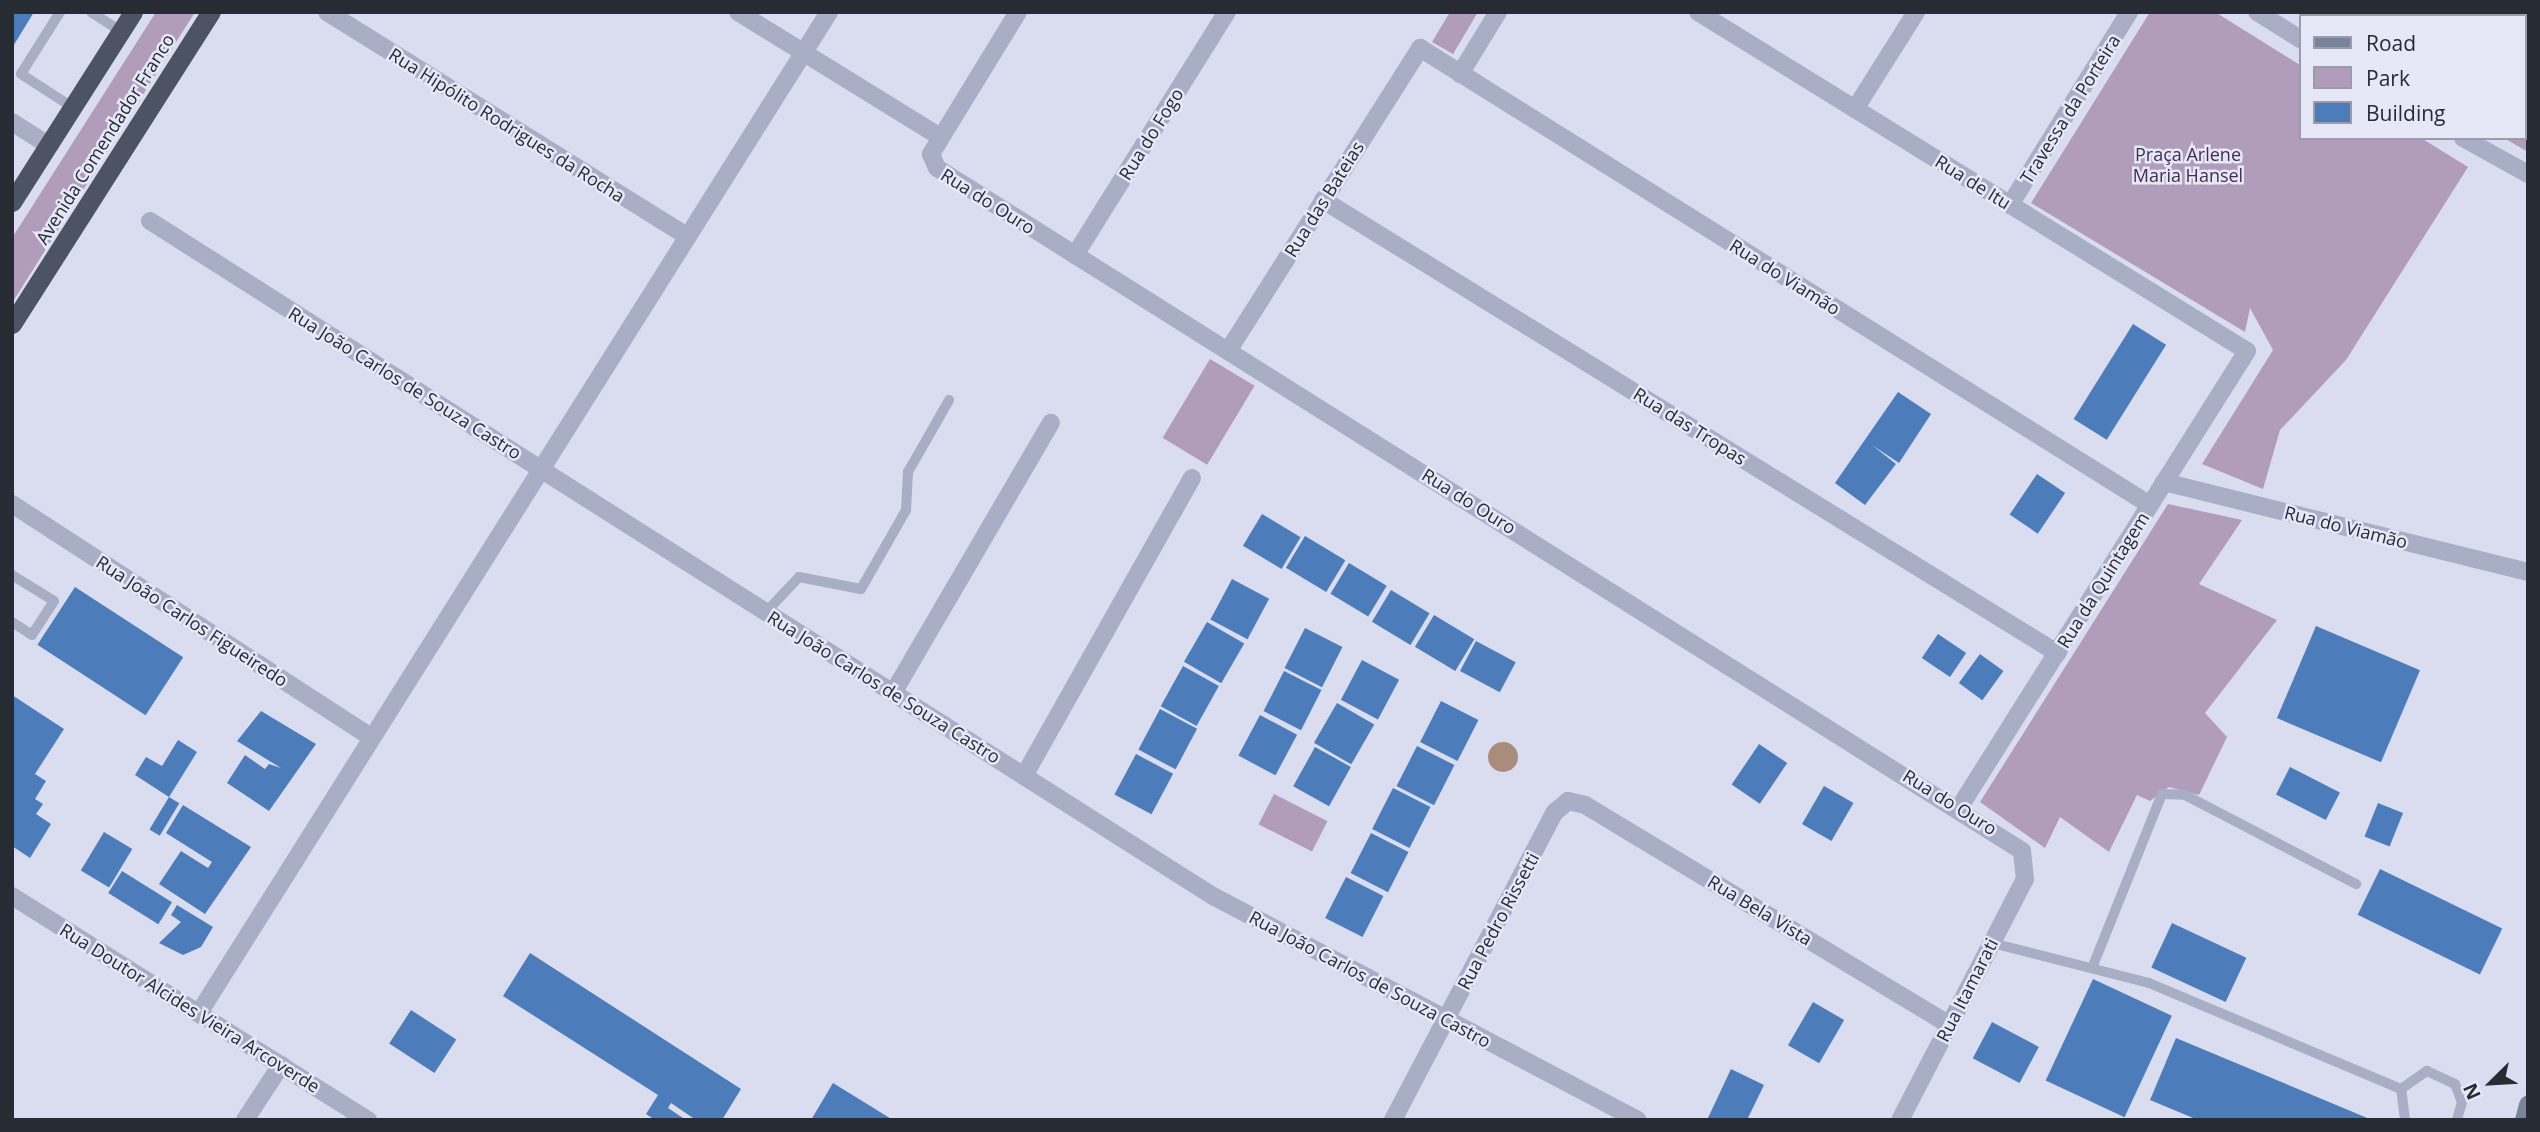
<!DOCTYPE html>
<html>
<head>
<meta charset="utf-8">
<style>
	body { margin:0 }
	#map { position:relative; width:2540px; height:1132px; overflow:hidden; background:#daddef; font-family:"Open Sans",sans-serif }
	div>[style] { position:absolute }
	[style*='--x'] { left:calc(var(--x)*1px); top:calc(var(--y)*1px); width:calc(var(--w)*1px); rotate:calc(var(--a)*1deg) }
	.green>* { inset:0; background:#b19cbc; transform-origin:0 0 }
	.water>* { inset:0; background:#a98c7c }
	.round { border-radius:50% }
	.building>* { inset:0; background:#4d7cba; transform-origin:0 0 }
	.service>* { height:10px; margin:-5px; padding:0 5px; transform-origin:5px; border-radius:5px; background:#a7aec6 }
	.minor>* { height:18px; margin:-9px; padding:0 9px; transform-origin:9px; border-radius:9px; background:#a7aec6 }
	.tertiary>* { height:18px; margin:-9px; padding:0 9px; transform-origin:9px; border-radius:9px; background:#a7aec6 }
	.secondary>* { height:18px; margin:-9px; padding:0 9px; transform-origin:9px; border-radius:9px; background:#798399 }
	.trunk>* { height:19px; margin:-9.5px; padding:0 9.5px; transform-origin:9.5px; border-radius:9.5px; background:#4c5463 }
	span { translate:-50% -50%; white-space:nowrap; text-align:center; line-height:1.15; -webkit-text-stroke:5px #e6e8f7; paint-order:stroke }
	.street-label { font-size:18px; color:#272b33 }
	.park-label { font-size:18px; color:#442d4f }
	.frame { position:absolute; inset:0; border:14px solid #272b33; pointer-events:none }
	.legend { position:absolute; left:2299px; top:14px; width:228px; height:126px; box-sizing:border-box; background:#e6e8f7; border:2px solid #9a9ca9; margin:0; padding:9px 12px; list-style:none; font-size:21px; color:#272b33 }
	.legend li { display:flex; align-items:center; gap:14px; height:35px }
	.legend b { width:35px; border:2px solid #9a9ca9 }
	.north { position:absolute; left:2456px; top:1048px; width:70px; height:70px; -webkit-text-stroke:5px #e6e8f7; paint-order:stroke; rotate:246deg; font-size:19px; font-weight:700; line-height:28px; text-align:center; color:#272b33 }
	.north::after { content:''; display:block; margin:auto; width:24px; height:32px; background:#272b33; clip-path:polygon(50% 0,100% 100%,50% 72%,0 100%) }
</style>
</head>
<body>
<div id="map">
	<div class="green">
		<div style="clip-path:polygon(156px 12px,195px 12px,12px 303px,12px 238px)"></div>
		<div style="clip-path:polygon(1450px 12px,1478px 12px,1453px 54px,1432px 42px)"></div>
		<div style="clip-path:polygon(2150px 12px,2215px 12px,2300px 65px,2300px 138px,2421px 138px,2468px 167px,2346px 360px,2280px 430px,2263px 489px,2202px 464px,2273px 350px,2250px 308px,2245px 332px,2031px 203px)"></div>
		<div style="clip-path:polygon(2411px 12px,2528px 12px,2528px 152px,2504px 138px,2524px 138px,2524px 16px)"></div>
		<div style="left:1210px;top:359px;width:52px;height:92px;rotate:31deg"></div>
		<div style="clip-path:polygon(2168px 504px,2242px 520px,2199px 584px,2277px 620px,2205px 713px,2227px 737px,2199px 795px,2169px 787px,2150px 801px,2137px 795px,2109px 852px,2060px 817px,2045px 848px,1980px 802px)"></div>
		<div style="left:1274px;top:794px;width:60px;height:34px;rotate:27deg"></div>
	</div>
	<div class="water">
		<div class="round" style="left:1488px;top:742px;width:30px;height:30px"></div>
	</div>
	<div class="building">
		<div style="clip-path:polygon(12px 12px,34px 12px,12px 48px)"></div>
		<div style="left:2133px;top:324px;width:39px;height:112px;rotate:32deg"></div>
		<div style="clip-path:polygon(1898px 392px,1931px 414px,1899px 463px,1872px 445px,1896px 464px,1865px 505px,1835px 483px)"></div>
		<div style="left:2037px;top:474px;width:34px;height:49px;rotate:34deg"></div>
		<div style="left:1262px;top:514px;width:45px;height:37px;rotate:31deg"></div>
		<div style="left:1305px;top:536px;width:47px;height:37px;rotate:31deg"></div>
		<div style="left:1349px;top:563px;width:44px;height:36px;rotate:31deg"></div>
		<div style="left:1232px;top:579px;width:42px;height:46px;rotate:28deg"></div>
		<div style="left:75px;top:587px;width:129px;height:69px;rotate:33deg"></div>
		<div style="left:1391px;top:590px;width:45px;height:37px;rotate:31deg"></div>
		<div style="left:1434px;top:615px;width:47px;height:37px;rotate:31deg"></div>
		<div style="left:1207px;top:622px;width:43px;height:46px;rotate:30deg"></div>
		<div style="left:2316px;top:626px;width:113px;height:100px;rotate:23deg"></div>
		<div style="left:1305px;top:628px;width:42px;height:45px;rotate:27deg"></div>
		<div style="left:1938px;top:634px;width:34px;height:29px;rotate:34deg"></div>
		<div style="left:1476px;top:641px;width:45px;height:34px;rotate:28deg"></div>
		<div style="left:1980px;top:654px;width:29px;height:36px;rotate:36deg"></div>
		<div style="left:1362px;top:660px;width:42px;height:45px;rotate:28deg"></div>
		<div style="left:1183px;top:666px;width:41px;height:46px;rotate:29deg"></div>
		<div style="left:1284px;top:671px;width:42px;height:45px;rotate:27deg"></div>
		<div style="clip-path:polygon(12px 695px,64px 729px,35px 774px,46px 781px,35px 799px,43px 804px,36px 814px,51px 824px,30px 858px,12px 846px)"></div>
		<div style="left:1441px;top:701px;width:42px;height:46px;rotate:27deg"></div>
		<div style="left:1337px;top:703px;width:43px;height:46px;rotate:30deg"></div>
		<div style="left:1160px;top:709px;width:42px;height:46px;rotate:28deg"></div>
		<div style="clip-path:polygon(261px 711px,316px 744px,269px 811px,227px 783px,245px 755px,265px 769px,269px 764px,281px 768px,237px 741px)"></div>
		<div style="left:1260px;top:715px;width:42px;height:46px;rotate:28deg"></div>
		<div style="clip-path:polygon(178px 740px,197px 752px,169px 797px,135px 775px,146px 757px,162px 766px)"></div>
		<div style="left:1759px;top:744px;width:34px;height:49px;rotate:34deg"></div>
		<div style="left:1417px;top:746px;width:42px;height:45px;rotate:27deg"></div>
		<div style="left:1315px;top:747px;width:41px;height:45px;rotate:29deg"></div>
		<div style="left:1136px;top:754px;width:42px;height:46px;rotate:28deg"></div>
		<div style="left:2290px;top:767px;width:56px;height:31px;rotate:27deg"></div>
		<div style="left:1824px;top:786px;width:34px;height:44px;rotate:30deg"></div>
		<div style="left:1393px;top:788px;width:42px;height:46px;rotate:27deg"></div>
		<div style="left:169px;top:797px;width:12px;height:38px;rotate:31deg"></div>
		<div style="left:2378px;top:803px;width:27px;height:36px;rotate:22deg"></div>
		<div style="clip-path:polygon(183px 805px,251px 847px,205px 914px,159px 884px,181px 851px,208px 868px,212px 862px,166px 833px)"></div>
		<div style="left:104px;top:832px;width:33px;height:45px;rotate:31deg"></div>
		<div style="left:1371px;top:833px;width:42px;height:45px;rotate:27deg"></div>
		<div style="left:2380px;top:869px;width:136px;height:51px;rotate:26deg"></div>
		<div style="left:122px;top:871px;width:59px;height:26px;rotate:32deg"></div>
		<div style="left:1346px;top:877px;width:42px;height:46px;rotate:27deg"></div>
		<div style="clip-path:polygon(177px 905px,213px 927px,201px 947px,183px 955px,159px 943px,181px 922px,171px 915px)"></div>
		<div style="left:2172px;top:923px;width:82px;height:49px;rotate:25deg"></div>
		<div style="clip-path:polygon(530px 953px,741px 1089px,722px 1120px,696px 1120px,671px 1103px,668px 1108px,686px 1120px,655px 1120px,646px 1114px,658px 1095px,503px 996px)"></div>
		<div style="left:2093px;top:979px;width:87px;height:112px;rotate:25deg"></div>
		<div style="left:1813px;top:1002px;width:36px;height:50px;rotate:30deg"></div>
		<div style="left:411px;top:1010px;width:54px;height:40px;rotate:33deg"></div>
		<div style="left:1992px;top:1022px;width:53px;height:41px;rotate:28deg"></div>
		<div style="clip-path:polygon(2176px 1038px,2372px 1120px,2198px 1120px,2150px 1100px)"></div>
		<div style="clip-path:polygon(1731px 1069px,1764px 1085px,1747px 1120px,1707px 1120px)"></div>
		<div style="clip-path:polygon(833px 1083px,893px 1120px,811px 1120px)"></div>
	</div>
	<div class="service">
		<div style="--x:60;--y:12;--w:73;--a:122.2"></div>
		<div style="--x:21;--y:74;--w:61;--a:32.9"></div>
		<div style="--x:91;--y:12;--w:35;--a:33"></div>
		<div style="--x:12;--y:575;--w:49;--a:31.8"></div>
		<div style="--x:54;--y:601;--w:40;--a:122.9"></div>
		<div style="--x:32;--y:635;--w:24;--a:-147"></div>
		<div style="--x:766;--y:612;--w:48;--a:-46.7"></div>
		<div style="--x:799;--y:577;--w:63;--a:11"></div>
		<div style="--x:861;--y:589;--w:91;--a:-60.3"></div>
		<div style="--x:906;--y:510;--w:38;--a:-87"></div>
		<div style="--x:908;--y:472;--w:83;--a:-60.3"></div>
		<div style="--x:1992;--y:943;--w:162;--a:14.3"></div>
		<div style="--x:2149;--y:983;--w:273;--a:22.8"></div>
		<div style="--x:2092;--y:968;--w:188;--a:-68.1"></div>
		<div style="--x:2162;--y:794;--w:23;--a:2"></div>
		<div style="--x:2185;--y:795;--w:193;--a:27.5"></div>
		<div style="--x:2405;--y:1120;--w:31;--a:-97"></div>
		<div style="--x:2401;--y:1089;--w:32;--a:-35"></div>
		<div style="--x:2427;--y:1071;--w:31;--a:25"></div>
		<div style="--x:2455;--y:1084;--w:19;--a:69"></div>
		<div style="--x:2462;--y:1102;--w:19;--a:106"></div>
	</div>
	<div class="minor">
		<div style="--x:327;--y:12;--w:425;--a:31.9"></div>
		<div style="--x:738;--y:12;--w:238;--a:31.7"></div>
		<div style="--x:1018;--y:12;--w:167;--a:121.5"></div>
		<div style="--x:931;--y:154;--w:15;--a:67"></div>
		<div style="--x:937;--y:168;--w:1282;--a:32.19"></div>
		<div style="--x:2022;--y:851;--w:28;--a:84"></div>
		<div style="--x:2025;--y:879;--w:271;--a:117.4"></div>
		<div style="--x:1698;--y:12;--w:645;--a:31.69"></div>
		<div style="--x:2247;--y:351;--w:540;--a:122.22"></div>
		<div style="--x:2257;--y:12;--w:51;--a:32.1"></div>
		<div style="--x:2381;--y:16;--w:4;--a:-63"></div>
		<div style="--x:1460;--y:74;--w:73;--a:-58.5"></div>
		<div style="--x:1855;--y:109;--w:115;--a:-57.8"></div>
		<div style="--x:12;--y:122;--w:43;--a:32.6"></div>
		<div style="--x:2463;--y:138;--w:74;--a:29"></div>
		<div style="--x:1323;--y:200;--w:863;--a:31.68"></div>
		<div style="--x:2010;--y:205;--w:227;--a:-58.3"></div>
		<div style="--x:150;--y:221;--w:1259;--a:32.42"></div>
		<div style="--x:1213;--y:896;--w:480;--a:27.8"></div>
		<div style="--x:1075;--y:255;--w:287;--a:-58"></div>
		<div style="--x:1228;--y:351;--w:359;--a:-57.6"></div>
		<div style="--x:1420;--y:48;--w:861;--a:32.05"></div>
		<div style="--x:2164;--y:482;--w:375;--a:13.9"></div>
		<div style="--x:12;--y:504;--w:429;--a:33"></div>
		<div style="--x:893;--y:693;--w:313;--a:-59.7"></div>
		<div style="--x:1024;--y:776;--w:342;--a:-60.6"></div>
		<div style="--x:245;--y:1120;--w:66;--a:-56.8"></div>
		<div style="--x:1393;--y:1120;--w:348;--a:-62.3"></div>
		<div style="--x:1555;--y:812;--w:17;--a:-40"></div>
		<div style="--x:1568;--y:801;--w:17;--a:13"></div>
		<div style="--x:1585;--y:805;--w:425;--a:31.1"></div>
	</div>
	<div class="tertiary">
		<div style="--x:12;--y:896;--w:421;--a:32.2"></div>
		<div style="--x:199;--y:1013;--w:1183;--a:-57.81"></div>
	</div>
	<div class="secondary">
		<div style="--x:2524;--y:1120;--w:16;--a:-75"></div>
	</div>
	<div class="trunk">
		<div style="--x:12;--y:202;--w:225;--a:-57.5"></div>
		<div style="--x:12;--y:324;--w:370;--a:-57.5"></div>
	</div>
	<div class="street-label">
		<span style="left:2070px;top:109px;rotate:-58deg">Travessa da Porteira</span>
		<span style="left:507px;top:125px;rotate:32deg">Rua Hipólito Rodrigues da Rocha</span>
		<span style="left:1151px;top:134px;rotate:-58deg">Rua do Fogo</span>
		<span style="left:105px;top:139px;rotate:-58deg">Avenida Comendador Franco</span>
		<span style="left:1973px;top:182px;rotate:32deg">Rua de Itu</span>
		<span style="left:1324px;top:199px;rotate:-58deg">Rua das Bateias</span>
		<span style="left:988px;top:201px;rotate:32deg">Rua do Ouro</span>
		<span style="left:1785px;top:277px;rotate:32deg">Rua do Viamão</span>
		<span style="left:405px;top:383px;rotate:32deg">Rua João Carlos de Souza Castro</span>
		<span style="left:1690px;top:426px;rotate:32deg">Rua das Tropas</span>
		<span style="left:1469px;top:501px;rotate:32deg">Rua do Ouro</span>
		<span style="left:2346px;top:527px;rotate:14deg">Rua do Viamão</span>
		<span style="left:2103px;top:580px;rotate:-58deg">Rua da Quintagem</span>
		<span style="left:192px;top:621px;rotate:33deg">Rua João Carlos Figueiredo</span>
		<span style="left:884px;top:687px;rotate:32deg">Rua João Carlos de Souza Castro</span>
		<span style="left:1950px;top:802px;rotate:32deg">Rua do Ouro</span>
		<span style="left:1760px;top:910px;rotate:31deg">Rua Bela Vista</span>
		<span style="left:1498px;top:921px;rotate:-62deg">Rua Pedro Rissetti</span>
		<span style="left:1370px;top:979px;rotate:28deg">Rua João Carlos de Souza Castro</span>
		<span style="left:1967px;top:990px;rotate:-63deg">Rua Itamarati</span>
		<span style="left:190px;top:1008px;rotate:32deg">Rua Doutor Alcides Vieira Arcoverde</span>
	</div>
	<div class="park-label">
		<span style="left:2188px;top:165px">Praça Arlene<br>Maria Hansel</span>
	</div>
	<div class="frame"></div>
	<ul class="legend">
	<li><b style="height:9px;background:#798399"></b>Road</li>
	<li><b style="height:19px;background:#b19cbc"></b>Park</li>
	<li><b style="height:19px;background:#4d7cba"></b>Building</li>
	</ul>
	<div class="north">N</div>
</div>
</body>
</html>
